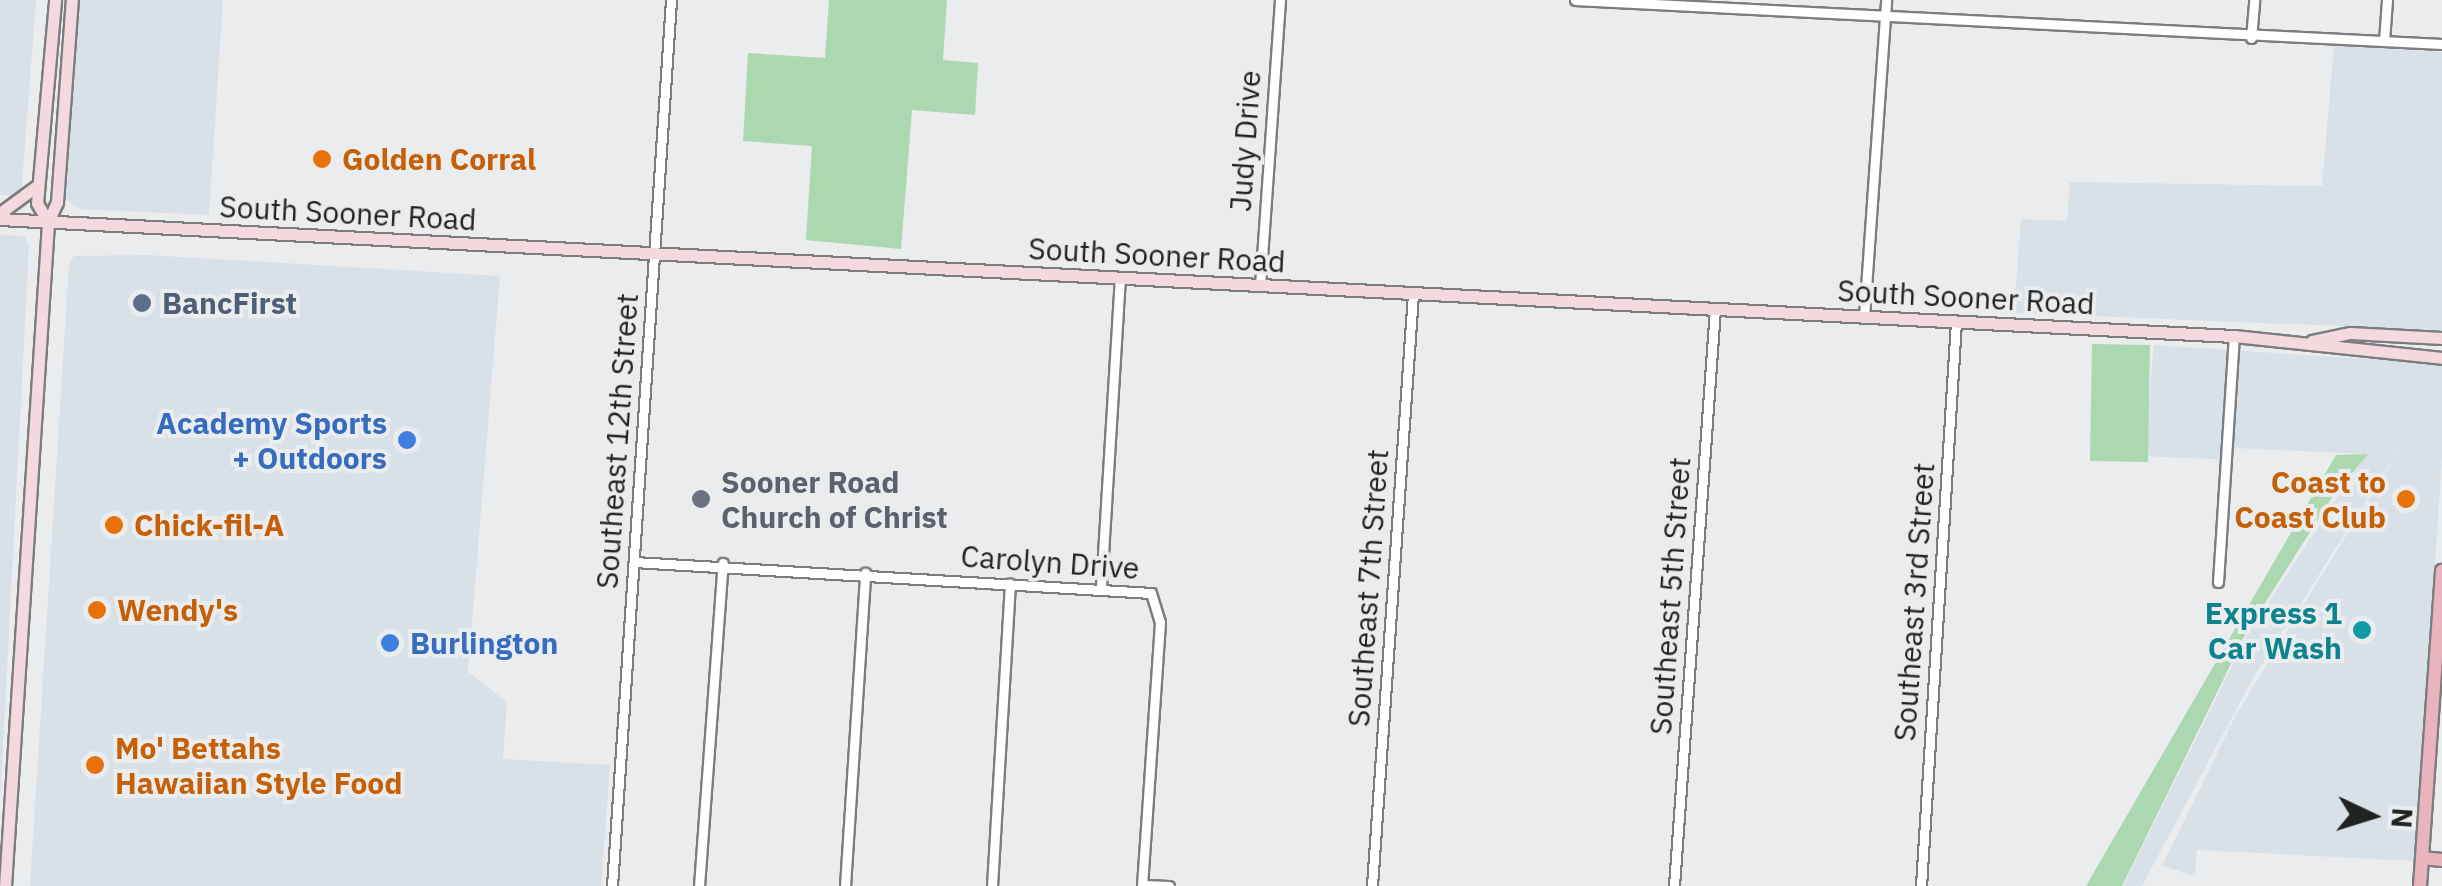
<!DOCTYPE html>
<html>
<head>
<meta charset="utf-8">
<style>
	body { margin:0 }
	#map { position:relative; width:2442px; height:886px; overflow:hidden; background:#eaecee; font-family:"IBM Plex Sans",sans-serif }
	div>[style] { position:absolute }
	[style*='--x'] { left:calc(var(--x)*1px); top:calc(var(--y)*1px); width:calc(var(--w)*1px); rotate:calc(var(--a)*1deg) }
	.built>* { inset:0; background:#d9e1e8 }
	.green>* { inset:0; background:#abd7b1; transform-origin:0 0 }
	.roads { filter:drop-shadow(2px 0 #7b7d7f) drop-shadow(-2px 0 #7b7d7f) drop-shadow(0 2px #7b7d7f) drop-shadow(0 -2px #7b7d7f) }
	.minor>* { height:9px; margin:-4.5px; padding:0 4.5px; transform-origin:4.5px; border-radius:4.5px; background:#fff }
	.secondary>* { height:11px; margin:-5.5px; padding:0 5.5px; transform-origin:5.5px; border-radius:5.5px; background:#f4dade }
	.primary>* { height:12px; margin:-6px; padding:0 6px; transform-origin:6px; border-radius:6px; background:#e9b4bd }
	.dots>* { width:28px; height:28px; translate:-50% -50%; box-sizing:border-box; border:5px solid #eaecee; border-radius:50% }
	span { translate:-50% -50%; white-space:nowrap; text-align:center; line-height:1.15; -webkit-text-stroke:8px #eaecee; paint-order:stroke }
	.street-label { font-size:30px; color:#212222 }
	.food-label { font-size:30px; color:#c56008; font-weight:700 }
	.left { translate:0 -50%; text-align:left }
	.right { translate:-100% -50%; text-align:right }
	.service-label { font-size:30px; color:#4e5e75; font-weight:700 }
	.shop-label { font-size:30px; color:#366cbe; font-weight:700 }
	.worship-label { font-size:30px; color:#5b616d; font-weight:700 }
	.culture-label { font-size:30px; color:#0d838f; font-weight:700 }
	.north { position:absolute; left:2322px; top:766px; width:100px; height:100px; -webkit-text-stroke:8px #eaecee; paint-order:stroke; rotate:94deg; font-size:28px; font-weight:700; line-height:40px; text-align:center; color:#212222 }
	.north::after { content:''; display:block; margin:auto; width:35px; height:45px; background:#212222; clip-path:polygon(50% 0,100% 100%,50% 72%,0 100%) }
</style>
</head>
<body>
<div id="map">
	<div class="built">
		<div style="clip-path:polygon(0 0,36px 0,21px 196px,0 195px)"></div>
		<div style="clip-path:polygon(79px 0,223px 0,209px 215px,78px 209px,66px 199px)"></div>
		<div style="clip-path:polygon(2334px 46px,2442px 52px,2442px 330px,2014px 313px,2021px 219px,2067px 221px,2070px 182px,2322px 186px)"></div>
		<div style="clip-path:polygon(0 235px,25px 236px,29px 246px,0 804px)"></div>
		<div style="clip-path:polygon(147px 255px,500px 276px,468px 672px,507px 702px,503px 759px,610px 765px,601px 886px,30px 886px,69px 264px,74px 256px)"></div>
		<div style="clip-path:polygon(2154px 345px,2442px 364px,2442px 457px,2415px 861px,2197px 850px,2195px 876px,2162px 866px,2237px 713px,2416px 422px,2252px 680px,2142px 886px,2123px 886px,2249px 632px,2366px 454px,2234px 448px,2231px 460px,2144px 456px)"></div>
	</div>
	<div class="green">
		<div style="clip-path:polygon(829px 0,947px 0,943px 60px,978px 63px,975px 115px,912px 110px,901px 249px,806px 240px,812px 146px,743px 141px,748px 53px,825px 58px)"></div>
		<div style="left:2092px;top:344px;width:58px;height:117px;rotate:1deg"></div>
		<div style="clip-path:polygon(2368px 454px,2333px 496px,2246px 633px,2122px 886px,2086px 886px,2336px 455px)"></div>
	</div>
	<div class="roads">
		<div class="minor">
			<div style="--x:1575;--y:0;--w:868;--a:2.91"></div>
			<div style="--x:2251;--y:38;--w:38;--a:-85"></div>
			<div style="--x:2384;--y:41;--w:41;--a:-85.8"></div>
			<div style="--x:1260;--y:286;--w:287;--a:-86"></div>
			<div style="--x:1864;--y:317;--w:318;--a:-86"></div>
			<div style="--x:634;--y:562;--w:518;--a:3.43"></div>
			<div style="--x:1151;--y:593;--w:30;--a:73"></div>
			<div style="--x:1160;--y:622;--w:265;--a:93.9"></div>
			<div style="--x:2218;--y:582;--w:247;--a:-86.3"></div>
			<div style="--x:1101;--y:587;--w:310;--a:-86.5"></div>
			<div style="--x:1143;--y:885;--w:26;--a:2"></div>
			<div style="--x:612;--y:886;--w:888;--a:-86.19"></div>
			<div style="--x:699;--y:886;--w:324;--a:-85.8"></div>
			<div style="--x:845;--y:886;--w:314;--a:-86.3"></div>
			<div style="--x:992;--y:886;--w:303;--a:-86.6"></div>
			<div style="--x:1372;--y:886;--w:593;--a:-86.04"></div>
			<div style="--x:1674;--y:886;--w:578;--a:-85.94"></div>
			<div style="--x:1921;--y:886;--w:565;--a:-86.45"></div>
		</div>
		<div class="secondary">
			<div style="--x:0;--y:213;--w:47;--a:-36.4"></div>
			<div style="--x:0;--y:219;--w:2237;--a:3"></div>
			<div style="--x:2234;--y:336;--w:209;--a:6"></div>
			<div style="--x:48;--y:222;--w:22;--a:-120"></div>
			<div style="--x:37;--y:203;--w:204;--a:-84.9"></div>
			<div style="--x:2312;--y:341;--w:39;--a:-12"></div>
			<div style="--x:2350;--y:333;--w:92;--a:3.1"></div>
			<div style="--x:5;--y:886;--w:665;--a:-86.29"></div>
			<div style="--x:48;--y:222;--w:22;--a:-66"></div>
			<div style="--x:57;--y:202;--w:203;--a:-85.8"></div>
		</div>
		<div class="primary">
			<div style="--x:2422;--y:858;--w:20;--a:6"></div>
			<div style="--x:2420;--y:886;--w:316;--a:-86"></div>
		</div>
	</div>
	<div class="dots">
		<div style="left:322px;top:159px;background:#e8710a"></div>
		<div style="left:142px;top:303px;background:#5c6f8a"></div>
		<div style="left:407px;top:440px;background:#3f7fe0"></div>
		<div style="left:701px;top:499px;background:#6b7280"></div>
		<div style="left:2406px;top:499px;background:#e8710a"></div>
		<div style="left:114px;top:525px;background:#e8710a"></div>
		<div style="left:97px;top:610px;background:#e8710a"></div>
		<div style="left:2362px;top:630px;background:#0f9aa8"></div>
		<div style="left:390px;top:643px;background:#3f7fe0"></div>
		<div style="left:95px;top:765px;background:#e8710a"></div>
	</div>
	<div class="street-label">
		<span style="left:1245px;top:141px;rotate:-86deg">Judy Drive</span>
		<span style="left:348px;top:213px;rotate:3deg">South Sooner Road</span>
		<span style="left:1157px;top:255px;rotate:3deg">South Sooner Road</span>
		<span style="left:1966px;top:297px;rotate:3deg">South Sooner Road</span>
		<span style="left:617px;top:441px;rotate:-86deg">Southeast 12th Street</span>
		<span style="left:1050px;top:562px;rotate:4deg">Carolyn Drive</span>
		<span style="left:1368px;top:588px;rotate:-86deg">Southeast 7th Street</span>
		<span style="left:1670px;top:596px;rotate:-86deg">Southeast 5th Street</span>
		<span style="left:1914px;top:602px;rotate:-86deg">Southeast 3rd Street</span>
	</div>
	<div class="food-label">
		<span class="left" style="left:342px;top:159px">Golden Corral</span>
		<span class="right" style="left:2386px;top:499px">Coast to<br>Coast Club</span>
		<span class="left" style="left:134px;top:525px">Chick-fil-A</span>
		<span class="left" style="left:117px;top:610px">Wendy's</span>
		<span class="left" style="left:115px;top:765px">Mo' Bettahs<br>Hawaiian Style Food</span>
	</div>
	<div class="service-label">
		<span class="left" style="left:162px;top:303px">BancFirst</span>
	</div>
	<div class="shop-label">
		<span class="right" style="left:387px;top:440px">Academy Sports<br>+ Outdoors</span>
		<span class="left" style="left:410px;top:643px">Burlington</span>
	</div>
	<div class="worship-label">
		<span class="left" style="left:721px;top:499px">Sooner Road<br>Church of Christ</span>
	</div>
	<div class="culture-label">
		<span class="right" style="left:2342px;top:630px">Express 1<br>Car Wash</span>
	</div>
	<div class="north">N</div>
</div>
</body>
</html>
